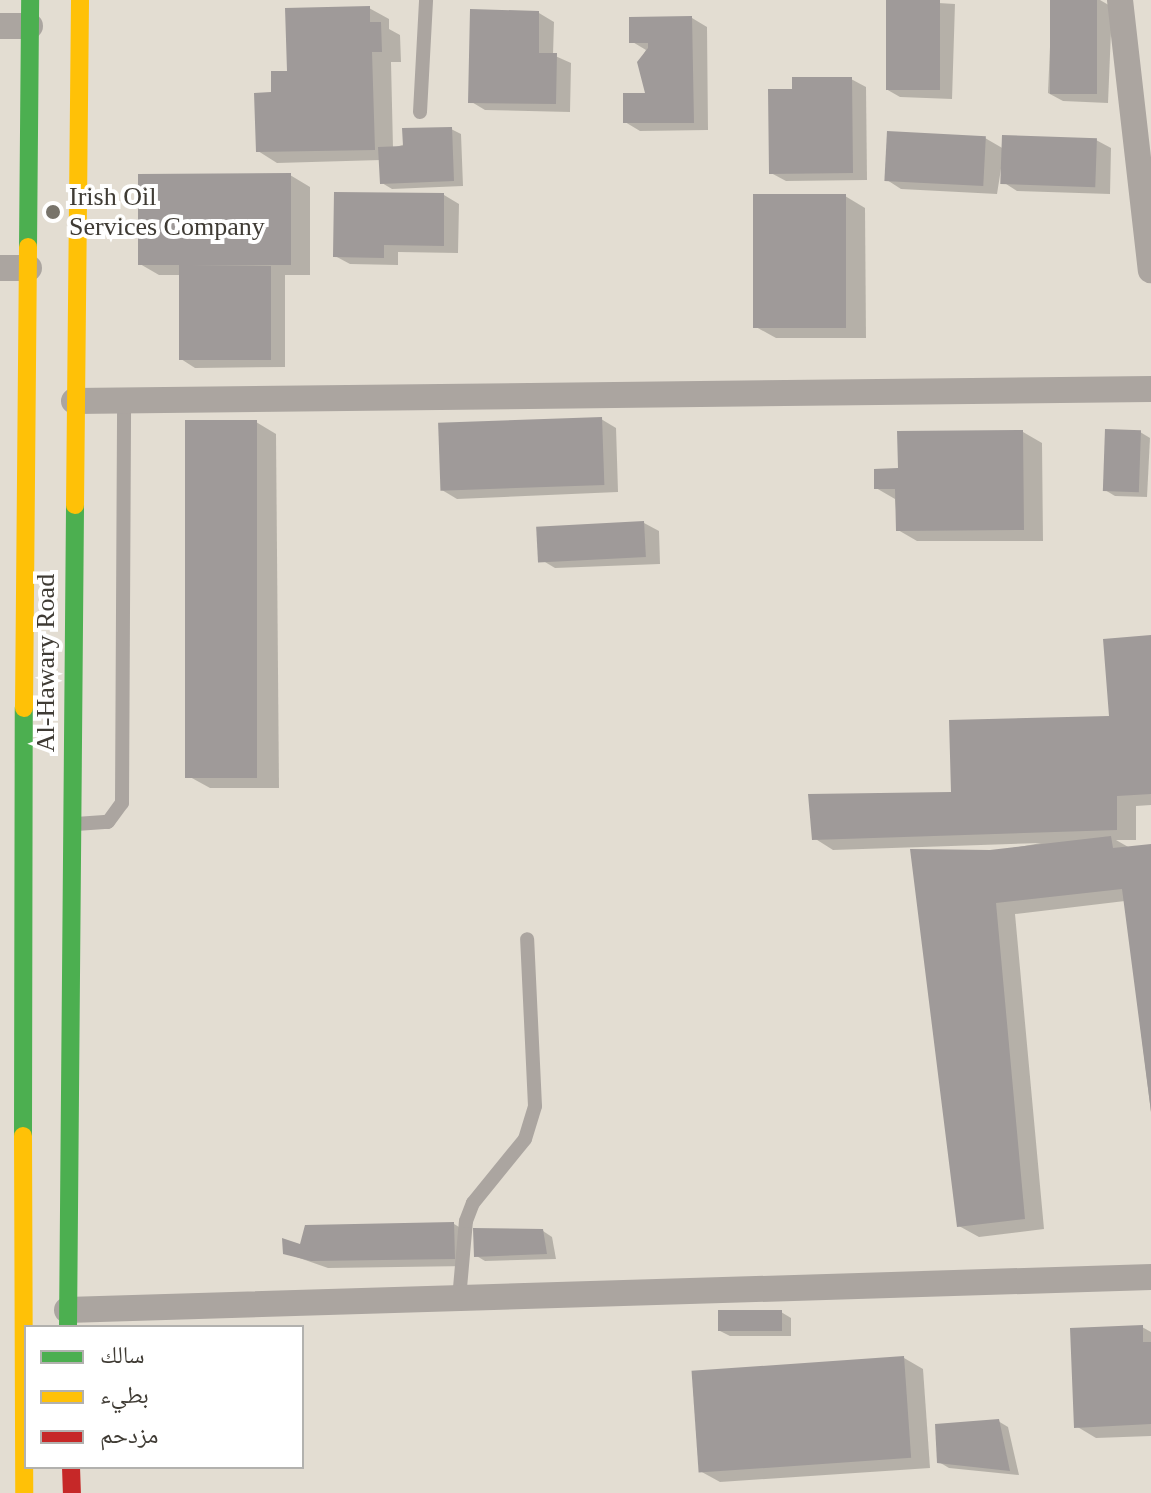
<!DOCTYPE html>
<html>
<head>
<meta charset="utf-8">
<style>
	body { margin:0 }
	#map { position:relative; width:1151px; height:1493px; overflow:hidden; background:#e3ddd2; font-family:"Times New Roman","Noto Naskh Arabic",serif }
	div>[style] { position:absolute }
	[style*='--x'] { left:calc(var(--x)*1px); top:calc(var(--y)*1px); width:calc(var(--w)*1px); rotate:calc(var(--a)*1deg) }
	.shadow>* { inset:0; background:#0003 }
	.building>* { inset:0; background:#9f9a99; transform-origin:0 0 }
	.lane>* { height:14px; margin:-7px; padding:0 7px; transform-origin:7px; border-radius:7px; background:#aba5a0 }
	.street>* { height:26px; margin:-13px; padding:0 13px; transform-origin:13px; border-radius:13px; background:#aba5a0 }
	.fast>* { height:18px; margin:-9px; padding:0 9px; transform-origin:9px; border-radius:9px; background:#4caf50 }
	.slow>* { height:18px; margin:-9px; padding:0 9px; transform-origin:9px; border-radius:9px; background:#ffc107 }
	.jam>* { height:18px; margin:-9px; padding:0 9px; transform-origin:9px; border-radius:9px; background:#c62828 }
	.dots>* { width:22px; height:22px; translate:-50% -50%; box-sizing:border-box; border:4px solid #fff; border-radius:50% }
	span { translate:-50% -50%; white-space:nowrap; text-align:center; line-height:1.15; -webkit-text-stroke:8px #fff; paint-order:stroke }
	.poi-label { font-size:26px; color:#3f3b34 }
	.left { translate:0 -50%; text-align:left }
	.street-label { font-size:26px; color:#3f3b34 }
	.legend { position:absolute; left:24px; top:1325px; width:280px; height:144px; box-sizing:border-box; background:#fff; border:2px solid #b2b1ae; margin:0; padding:10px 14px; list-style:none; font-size:24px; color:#3f3b34 }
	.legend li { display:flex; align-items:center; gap:16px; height:40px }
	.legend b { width:40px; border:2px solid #b2b1ae }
</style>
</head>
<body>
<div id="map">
	<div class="shadow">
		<div style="clip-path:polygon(888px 0,955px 4px,952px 99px,900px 97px,886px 89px)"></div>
		<div style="clip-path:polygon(1052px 0,1100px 0,1112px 7px,1108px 103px,1063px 101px,1048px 93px)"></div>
		<div style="clip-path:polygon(369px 8px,389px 19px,389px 29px,400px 35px,401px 62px,391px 62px,393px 148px,451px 129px,461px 134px,463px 186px,392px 189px,382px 183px,381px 160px,277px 163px,258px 151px,273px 94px,289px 72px)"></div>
		<div style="clip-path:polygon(539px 13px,554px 22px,553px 55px,571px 63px,570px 112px,485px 110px,470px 101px)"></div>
		<div style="clip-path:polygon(692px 18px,707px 27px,708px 130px,640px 131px,625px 122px,648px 95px,639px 62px,646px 50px,631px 41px)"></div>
		<div style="clip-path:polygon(851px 79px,866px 87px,867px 180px,786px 181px,771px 173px,794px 91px)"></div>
		<div style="clip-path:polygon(985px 138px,1004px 149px,1096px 140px,1111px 148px,1110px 194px,1017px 191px,1003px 182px,1004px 150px,997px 194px,901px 189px,887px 180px)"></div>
		<div style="clip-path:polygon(290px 175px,310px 187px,310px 275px,285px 275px,285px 367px,195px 368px,181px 359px,181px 275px,159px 275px,140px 264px)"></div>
		<div style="clip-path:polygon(444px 195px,459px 204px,458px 253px,398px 252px,398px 265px,350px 264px,335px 256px)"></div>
		<div style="clip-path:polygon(845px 196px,865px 208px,866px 338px,776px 338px,756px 327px)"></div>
		<div style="clip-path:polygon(601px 419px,616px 428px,618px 492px,457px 499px,442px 490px)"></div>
		<div style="clip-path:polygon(256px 422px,276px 434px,279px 788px,210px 788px,190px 777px)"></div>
		<div style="clip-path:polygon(1023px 432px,1042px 443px,1043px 541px,917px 541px,898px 530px,895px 499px,876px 488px,900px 470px)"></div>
		<div style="clip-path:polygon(1140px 432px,1150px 438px,1147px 497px,1115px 496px,1105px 490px)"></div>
		<div style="clip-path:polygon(644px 523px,659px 531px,660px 564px,555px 568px,540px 559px)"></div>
		<div style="clip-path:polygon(1151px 637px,1151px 805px,1136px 806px,1136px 840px,1116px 840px,1130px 848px,1151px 846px,1151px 1112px,1125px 901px,1015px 914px,1044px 1229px,979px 1237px,959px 1226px,990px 852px,1041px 843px,833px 850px,814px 838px,953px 794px,1111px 718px)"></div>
		<div style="clip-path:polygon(454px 1224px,469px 1233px,469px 1266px,328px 1268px,285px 1253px)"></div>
		<div style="clip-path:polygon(543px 1231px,552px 1237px,556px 1259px,485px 1261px,475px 1255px)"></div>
		<div style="clip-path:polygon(781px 1312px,791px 1318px,791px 1336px,730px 1336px,720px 1331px)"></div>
		<div style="clip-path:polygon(1142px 1327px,1151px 1332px,1151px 1436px,1096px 1438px,1076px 1426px)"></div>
		<div style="clip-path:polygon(904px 1358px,923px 1369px,930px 1468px,720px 1482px,700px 1471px)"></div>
		<div style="clip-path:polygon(998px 1421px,1008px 1427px,1019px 1475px,949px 1468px,939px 1462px)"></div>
	</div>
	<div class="building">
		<div style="left:886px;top:0;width:54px;height:90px"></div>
		<div style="left:1050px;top:0;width:47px;height:94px"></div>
		<div style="clip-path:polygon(370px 6px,370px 22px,381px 22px,382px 52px,372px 52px,375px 150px,256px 152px,254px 93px,271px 92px,271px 71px,287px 71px,285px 8px)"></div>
		<div style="clip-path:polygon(470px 9px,539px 11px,539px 53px,557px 53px,556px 104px,468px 103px)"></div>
		<div style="clip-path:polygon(692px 16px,694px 123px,623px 123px,623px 93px,645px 93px,637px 62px,648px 48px,648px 43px,629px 43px,629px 17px)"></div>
		<div style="clip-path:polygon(792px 77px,852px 77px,853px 173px,769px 174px,768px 89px,792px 89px)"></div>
		<div style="clip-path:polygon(452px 127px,454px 181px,380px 184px,378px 147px,403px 146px,402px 128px)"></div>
		<div style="left:887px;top:131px;width:99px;height:50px;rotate:3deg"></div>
		<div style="left:1002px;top:135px;width:95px;height:49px;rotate:2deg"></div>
		<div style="clip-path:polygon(291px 173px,291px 265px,190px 265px,271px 266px,271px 360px,179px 360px,179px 265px,138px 265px,138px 174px)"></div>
		<div style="clip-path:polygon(334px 192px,444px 193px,444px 246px,384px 245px,384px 258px,333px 257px)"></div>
		<div style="left:846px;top:194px;width:134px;height:93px;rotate:90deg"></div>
		<div style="left:602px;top:417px;width:68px;height:164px;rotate:88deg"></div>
		<div style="left:257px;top:420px;width:358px;height:72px;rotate:90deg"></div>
		<div style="left:1105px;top:429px;width:36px;height:62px;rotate:2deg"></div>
		<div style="clip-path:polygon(1023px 430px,1024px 530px,896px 531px,895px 489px,874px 489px,874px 469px,898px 468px,897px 431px)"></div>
		<div style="left:644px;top:521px;width:36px;height:108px;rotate:87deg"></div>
		<div style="clip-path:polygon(1151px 635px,1151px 794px,1117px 796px,1117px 830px,812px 840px,808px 794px,951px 792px,949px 720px,1109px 716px,1103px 639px)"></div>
		<div style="clip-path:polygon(1111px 836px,1113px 848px,1151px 844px,1151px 1112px,1122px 889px,996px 903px,1025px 1219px,957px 1227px,910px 849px,990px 850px)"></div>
		<div style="clip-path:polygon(454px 1222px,455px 1259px,311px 1261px,283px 1254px,282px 1238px,300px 1244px,305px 1225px)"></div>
		<div style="clip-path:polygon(473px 1228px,543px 1229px,547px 1254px,474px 1257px)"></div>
		<div style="left:782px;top:1310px;width:21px;height:64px;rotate:90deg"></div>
		<div style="clip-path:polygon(1143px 1325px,1143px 1342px,1151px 1342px,1151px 1424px,1074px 1428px,1070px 1328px)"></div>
		<div style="left:904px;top:1356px;width:102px;height:213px;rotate:86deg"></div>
		<div style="clip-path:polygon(999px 1419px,1010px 1471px,937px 1463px,935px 1424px)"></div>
	</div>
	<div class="lane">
		<div style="--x:420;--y:112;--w:112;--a:-86.9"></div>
		<div style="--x:76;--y:824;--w:32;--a:-4"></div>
		<div style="--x:108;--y:822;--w:24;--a:-54"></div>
		<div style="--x:122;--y:803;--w:403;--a:-89.7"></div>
		<div style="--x:459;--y:1299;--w:78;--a:-84.9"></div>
		<div style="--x:466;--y:1221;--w:19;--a:-69"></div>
		<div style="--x:473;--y:1203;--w:82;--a:-50.9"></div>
		<div style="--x:525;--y:1139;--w:34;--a:-73"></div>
		<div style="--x:535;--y:1106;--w:167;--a:-92.7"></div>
	</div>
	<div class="street">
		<div style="--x:1120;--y:0;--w:272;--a:83.5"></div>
		<div style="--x:0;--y:26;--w:30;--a:0"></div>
		<div style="--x:0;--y:268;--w:29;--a:0"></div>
		<div style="--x:74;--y:401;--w:1077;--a:-0.64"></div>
		<div style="--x:67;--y:1310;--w:1085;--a:-1.74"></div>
	</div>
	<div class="fast">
		<div style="--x:28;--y:247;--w:247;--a:-89.5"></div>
		<div style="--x:23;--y:1136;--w:428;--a:-89.9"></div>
		<div style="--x:68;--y:1327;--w:822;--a:-89.51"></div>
	</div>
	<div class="slow">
		<div style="--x:75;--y:505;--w:505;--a:-89.43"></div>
		<div style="--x:24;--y:708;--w:461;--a:-89.5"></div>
		<div style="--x:23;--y:1136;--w:357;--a:89.8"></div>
	</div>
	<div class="jam">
		<div style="--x:71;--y:1467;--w:26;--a:88"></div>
	</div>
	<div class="dots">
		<div style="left:53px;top:212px;background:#78746b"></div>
	</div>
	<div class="poi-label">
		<span class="left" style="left:69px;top:212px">Irish Oil<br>Services Company</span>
	</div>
	<div class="street-label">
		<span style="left:46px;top:663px;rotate:-90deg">Al-Hawary Road</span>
	</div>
	<ul class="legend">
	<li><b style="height:10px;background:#4caf50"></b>سالك</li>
	<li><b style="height:10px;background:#ffc107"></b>بطيء</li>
	<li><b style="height:10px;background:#c62828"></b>مزدحم</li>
	</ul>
</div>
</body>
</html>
